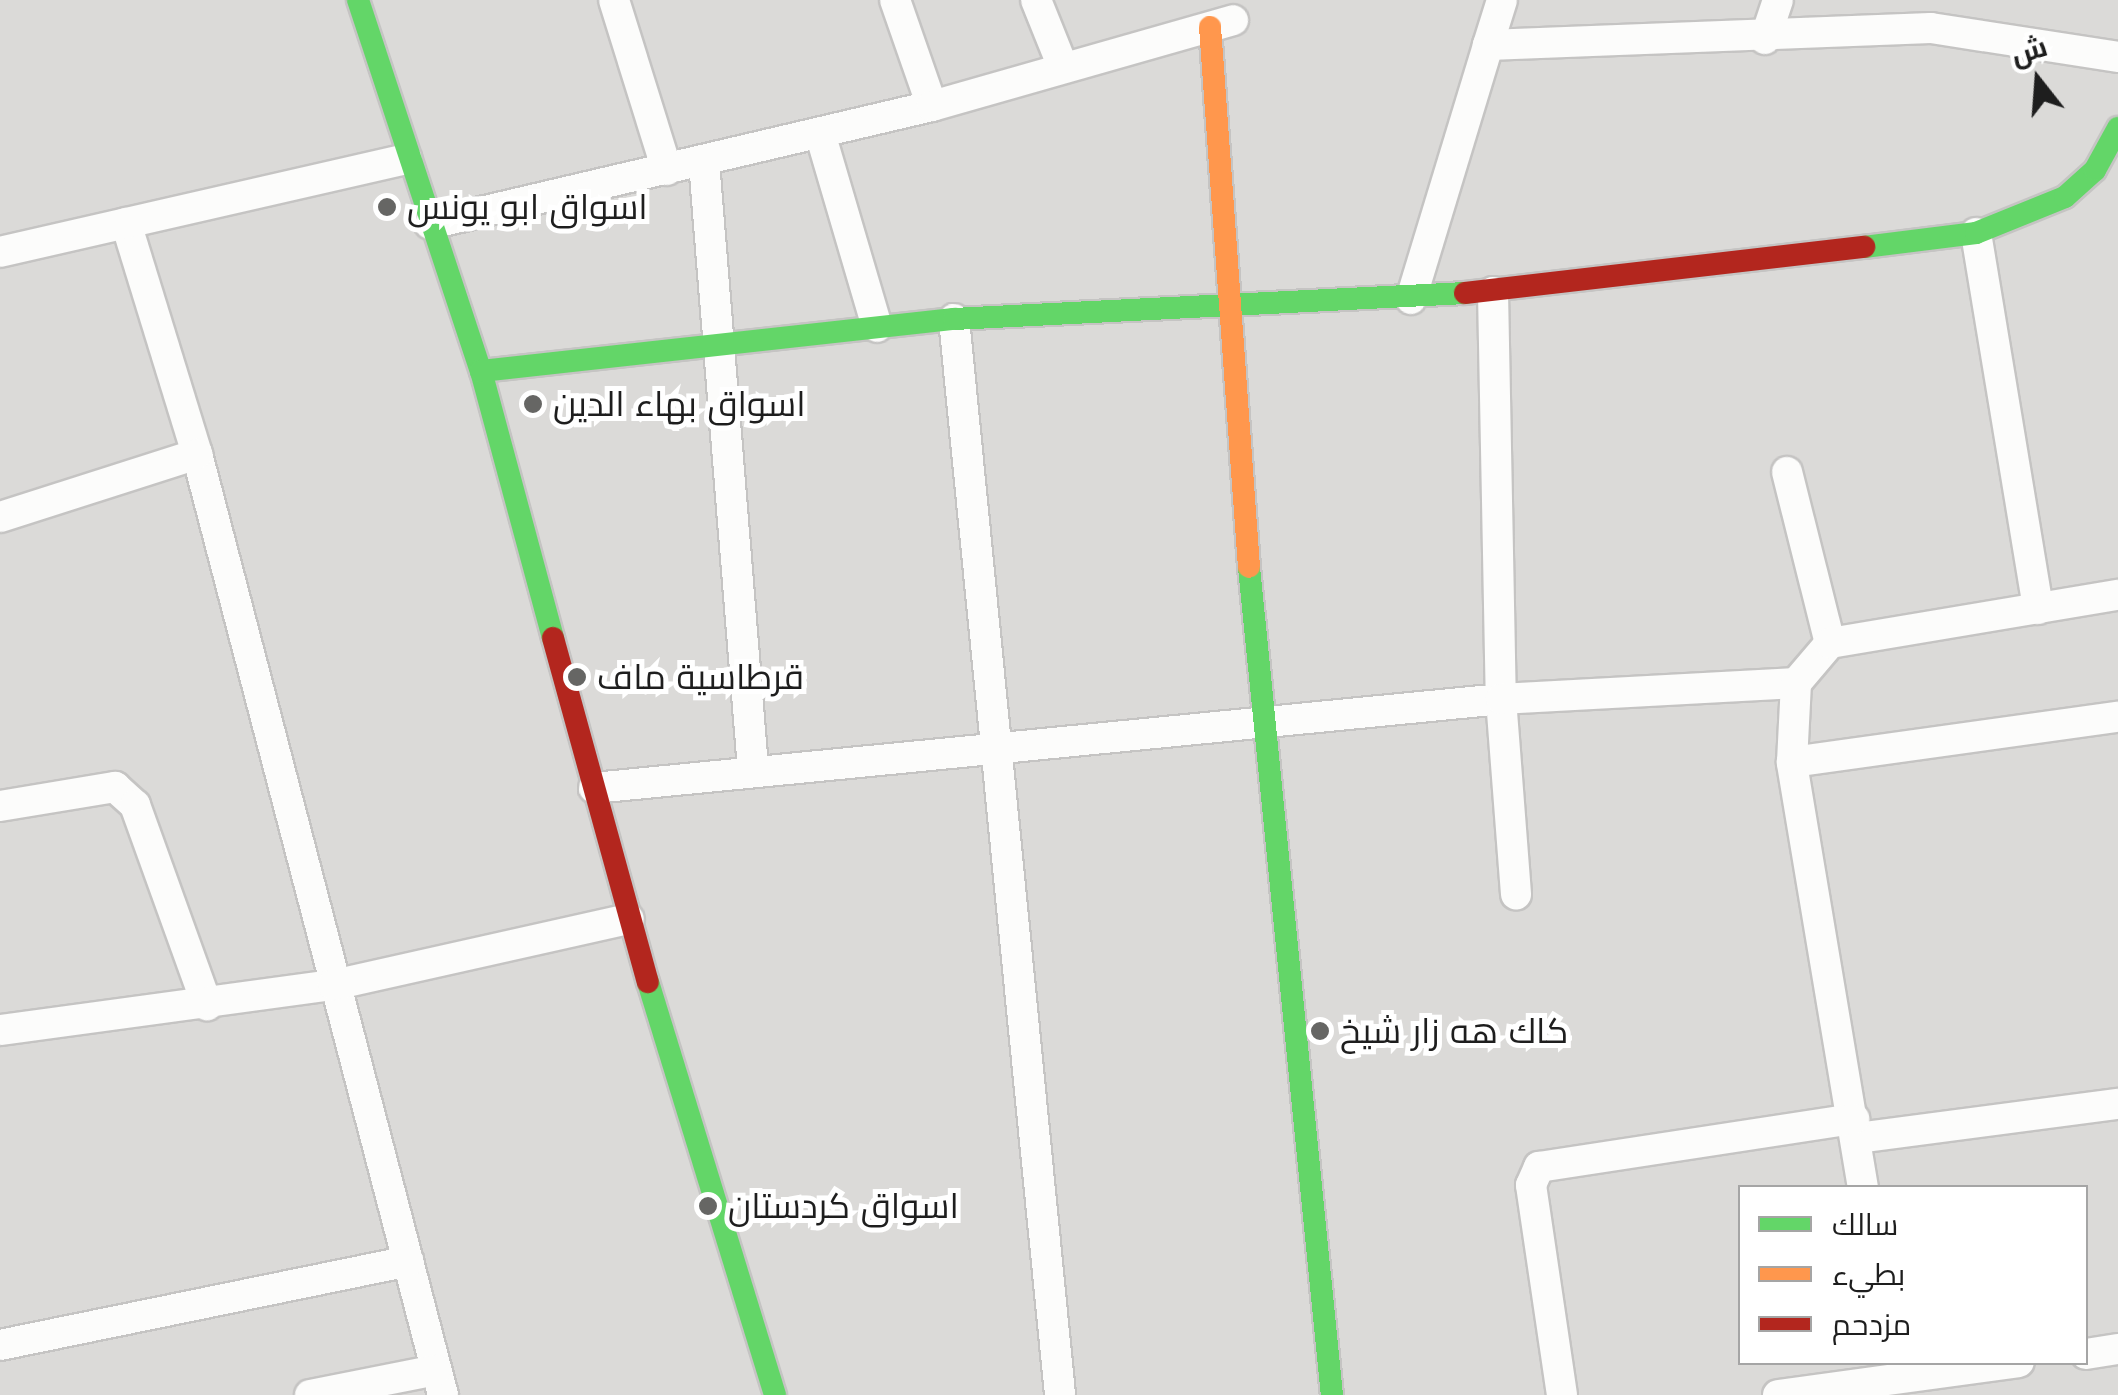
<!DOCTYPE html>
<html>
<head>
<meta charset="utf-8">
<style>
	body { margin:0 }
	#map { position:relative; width:2118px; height:1395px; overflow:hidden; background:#ecebe7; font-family:Jost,Cairo,sans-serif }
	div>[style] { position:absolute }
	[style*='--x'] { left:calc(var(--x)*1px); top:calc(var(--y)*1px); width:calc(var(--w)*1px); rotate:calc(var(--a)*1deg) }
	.residential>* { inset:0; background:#dbdad8 }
	.roads { filter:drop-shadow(2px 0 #c5c4c3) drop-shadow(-2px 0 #c5c4c3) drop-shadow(0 2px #c5c4c3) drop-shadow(0 -2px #c5c4c3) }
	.street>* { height:30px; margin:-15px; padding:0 15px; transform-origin:15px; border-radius:15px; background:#fcfcfb }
	.fast>* { height:22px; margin:-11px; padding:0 11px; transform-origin:11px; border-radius:11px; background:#63d668 }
	.slow>* { height:22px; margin:-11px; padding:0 11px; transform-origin:11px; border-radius:11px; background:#ff974d }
	.jam>* { height:22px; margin:-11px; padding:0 11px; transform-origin:11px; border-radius:11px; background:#b3261e }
	.dots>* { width:28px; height:28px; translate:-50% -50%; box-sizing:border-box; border:5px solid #fff; border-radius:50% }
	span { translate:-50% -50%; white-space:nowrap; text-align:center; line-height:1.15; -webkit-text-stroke:10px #fff; paint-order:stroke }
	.poi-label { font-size:35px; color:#1e1e1e }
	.left { translate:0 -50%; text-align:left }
	.legend { position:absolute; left:1738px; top:1185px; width:350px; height:180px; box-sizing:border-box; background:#fff; border:2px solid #a5a5a5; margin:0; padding:12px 18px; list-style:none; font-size:30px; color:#1e1e1e }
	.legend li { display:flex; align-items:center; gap:20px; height:50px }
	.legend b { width:50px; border:2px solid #a5a5a5 }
	.north { position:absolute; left:1988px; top:30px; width:100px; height:100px; -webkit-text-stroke:8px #fff; paint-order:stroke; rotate:343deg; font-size:28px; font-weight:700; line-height:40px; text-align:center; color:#1e1e1e }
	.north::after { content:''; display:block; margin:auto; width:35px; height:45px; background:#1e1e1e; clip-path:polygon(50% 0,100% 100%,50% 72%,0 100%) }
</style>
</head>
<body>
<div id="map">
	<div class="residential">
		<div style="clip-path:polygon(evenodd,0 0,2118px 0,2118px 1395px,0 1395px,0 0,1740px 1188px,2086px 1188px,2086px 1362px,1740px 1362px,1740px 1188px)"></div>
	</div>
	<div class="roads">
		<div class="street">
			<div style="--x:614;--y:0;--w:178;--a:72.7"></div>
			<div style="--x:895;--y:0;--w:112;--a:70.8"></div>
			<div style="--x:1036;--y:0;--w:72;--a:68.1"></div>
			<div style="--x:1765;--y:39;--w:41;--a:-71.6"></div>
			<div style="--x:1488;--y:45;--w:47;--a:-72.7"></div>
			<div style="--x:820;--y:133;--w:202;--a:73.6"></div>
			<div style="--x:704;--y:162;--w:609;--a:85.38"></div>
			<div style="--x:126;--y:223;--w:242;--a:72.9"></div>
			<div style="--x:197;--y:454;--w:973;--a:75.35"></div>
			<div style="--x:430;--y:224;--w:516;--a:-13.23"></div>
			<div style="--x:932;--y:106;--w:313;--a:-15.9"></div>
			<div style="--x:1976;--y:233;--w:381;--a:80.6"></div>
			<div style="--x:0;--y:252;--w:417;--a:-12.9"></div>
			<div style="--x:1493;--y:292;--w:407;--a:88.9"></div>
			<div style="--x:1501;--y:699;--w:196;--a:85.6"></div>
			<div style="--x:1411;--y:299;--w:265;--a:-73.1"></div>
			<div style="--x:1488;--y:45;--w:443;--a:-2.2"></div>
			<div style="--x:1931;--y:28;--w:189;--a:8.8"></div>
			<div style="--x:954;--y:319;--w:1081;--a:84.37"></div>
			<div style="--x:1787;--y:472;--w:176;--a:75.9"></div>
			<div style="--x:0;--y:517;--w:207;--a:-17.7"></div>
			<div style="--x:1792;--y:762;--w:329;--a:-7.9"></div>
			<div style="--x:594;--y:788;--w:911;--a:-5.6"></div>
			<div style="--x:1501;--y:699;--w:295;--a:-3.1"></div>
			<div style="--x:0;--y:806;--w:117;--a:-9.4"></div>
			<div style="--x:115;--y:787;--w:27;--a:42"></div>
			<div style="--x:135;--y:805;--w:213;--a:70.2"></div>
			<div style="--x:0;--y:1030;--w:336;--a:-7.7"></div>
			<div style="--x:333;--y:985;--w:303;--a:-12.6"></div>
			<div style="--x:1858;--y:1138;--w:262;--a:-7.5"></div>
			<div style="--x:1863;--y:1188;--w:432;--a:-99.5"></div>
			<div style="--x:1792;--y:762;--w:79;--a:-87.1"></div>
			<div style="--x:1796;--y:683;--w:52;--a:-49.6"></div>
			<div style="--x:1830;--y:643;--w:292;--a:-9.5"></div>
			<div style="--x:0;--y:1345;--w:417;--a:-11.6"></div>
			<div style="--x:2086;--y:1354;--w:32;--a:-9"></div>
			<div style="--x:310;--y:1395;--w:128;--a:-11.2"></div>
			<div style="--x:1562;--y:1395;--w:212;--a:-98.4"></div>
			<div style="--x:1531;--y:1185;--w:20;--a:-66"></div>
			<div style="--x:1539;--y:1167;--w:319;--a:-8.7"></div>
			<div style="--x:1778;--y:1395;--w:243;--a:-7.8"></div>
		</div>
		<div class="fast">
			<div style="--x:358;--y:0;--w:391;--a:71.7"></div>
			<div style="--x:481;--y:371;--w:277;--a:74.9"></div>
			<div style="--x:1864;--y:247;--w:113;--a:-7.1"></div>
			<div style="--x:1976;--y:233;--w:96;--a:-22"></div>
			<div style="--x:2065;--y:197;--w:40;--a:-42"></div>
			<div style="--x:2095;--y:170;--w:48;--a:-61.3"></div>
			<div style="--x:481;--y:371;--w:476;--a:-6.3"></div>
			<div style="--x:954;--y:319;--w:512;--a:-2.91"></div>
			<div style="--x:1249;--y:567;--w:832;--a:84.28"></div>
			<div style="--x:648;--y:982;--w:432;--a:72.9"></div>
		</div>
		<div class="slow">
			<div style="--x:1210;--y:27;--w:541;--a:85.87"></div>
		</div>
		<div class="jam">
			<div style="--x:1465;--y:293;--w:402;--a:-6.6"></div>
			<div style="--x:553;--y:638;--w:357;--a:74.6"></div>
		</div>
	</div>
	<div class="dots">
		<div style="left:387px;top:207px;background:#666664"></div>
		<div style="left:533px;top:404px;background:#666664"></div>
		<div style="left:577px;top:677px;background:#666664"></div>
		<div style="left:1320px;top:1031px;background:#666664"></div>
		<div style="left:708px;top:1206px;background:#666664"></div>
	</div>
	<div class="poi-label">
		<span class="left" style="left:407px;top:207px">اسواق ابو يونس</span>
		<span class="left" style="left:553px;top:404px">اسواق بهاء الدين</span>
		<span class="left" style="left:597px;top:677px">قرطاسية ماف</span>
		<span class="left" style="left:1340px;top:1031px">كاك هه زار شيخ</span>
		<span class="left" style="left:728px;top:1206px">اسواق كردستان</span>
	</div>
	<ul class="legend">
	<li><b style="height:12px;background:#63d668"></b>سالك</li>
	<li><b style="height:12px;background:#ff974d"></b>بطيء</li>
	<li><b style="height:12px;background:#b3261e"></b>مزدحم</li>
	</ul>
	<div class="north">ش</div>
</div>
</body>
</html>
